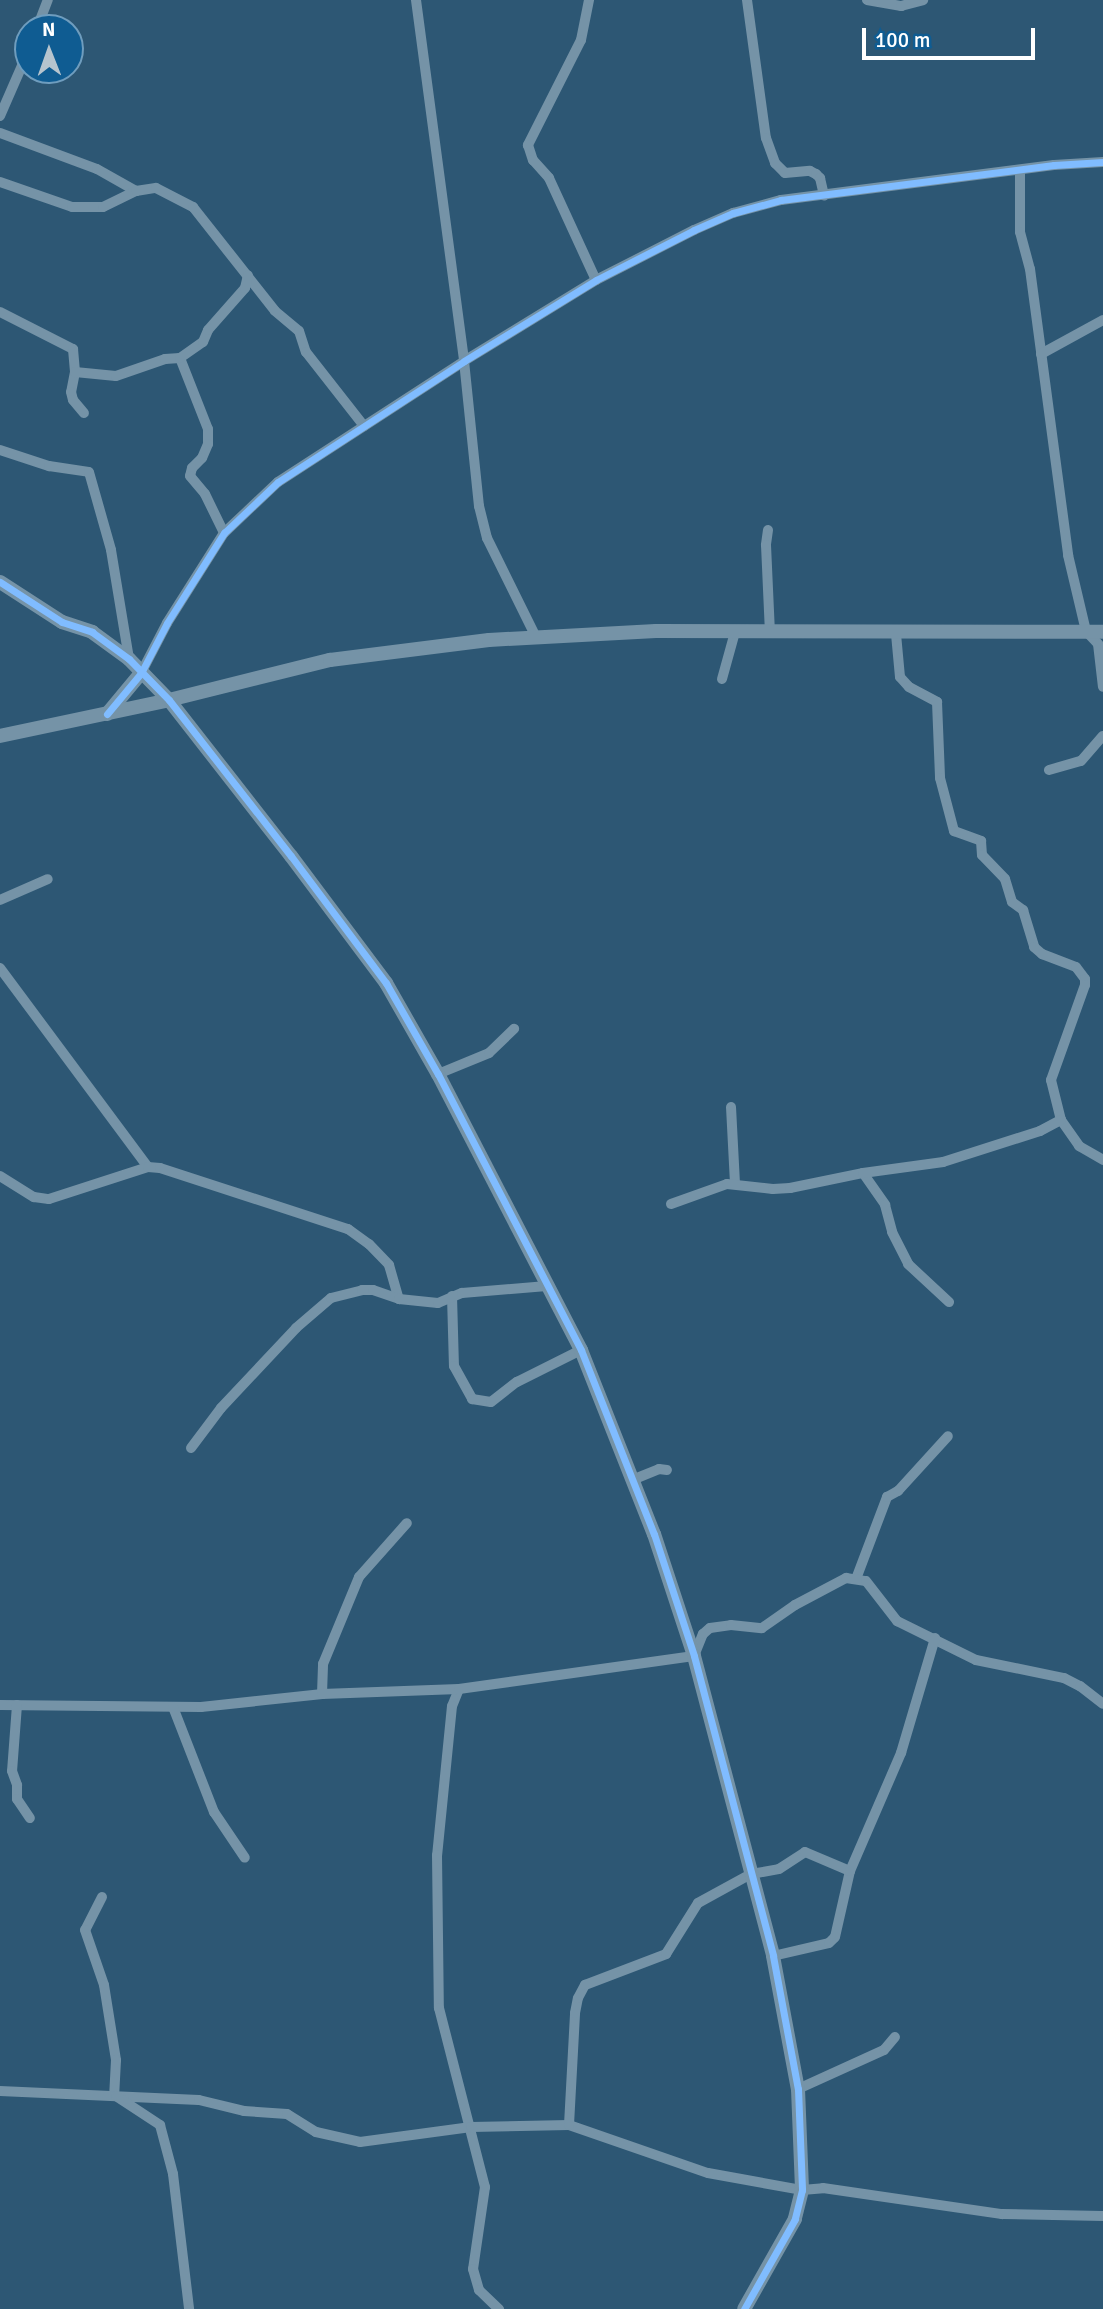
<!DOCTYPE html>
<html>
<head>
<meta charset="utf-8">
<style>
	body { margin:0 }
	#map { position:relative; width:1103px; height:2309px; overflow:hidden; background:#2d5774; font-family:Signika,sans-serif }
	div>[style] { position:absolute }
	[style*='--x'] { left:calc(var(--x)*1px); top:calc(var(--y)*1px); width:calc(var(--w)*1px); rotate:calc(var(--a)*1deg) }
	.minor>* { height:10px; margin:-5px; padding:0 5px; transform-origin:5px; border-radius:5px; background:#7593a7 }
	.tertiary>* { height:14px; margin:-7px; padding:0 7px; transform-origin:7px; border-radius:7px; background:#7593a7 }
	.cycleway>* { height:7px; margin:-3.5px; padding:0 3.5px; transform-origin:3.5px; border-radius:3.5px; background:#80bcff }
	span { translate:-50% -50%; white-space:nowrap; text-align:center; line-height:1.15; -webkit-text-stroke:5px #0f5c92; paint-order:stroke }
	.north { position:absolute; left:14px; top:14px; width:70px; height:70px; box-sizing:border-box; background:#0f5c92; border:2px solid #6f9dbe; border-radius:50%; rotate:359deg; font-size:19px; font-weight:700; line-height:28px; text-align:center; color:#fff }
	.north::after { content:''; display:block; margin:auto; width:24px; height:32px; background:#b6c4ce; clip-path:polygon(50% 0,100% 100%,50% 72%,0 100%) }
	.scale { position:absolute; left:862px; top:28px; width:173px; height:32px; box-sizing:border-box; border:4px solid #fff; border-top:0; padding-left:9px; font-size:21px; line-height:24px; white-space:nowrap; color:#fff; -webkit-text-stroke:5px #0f5c92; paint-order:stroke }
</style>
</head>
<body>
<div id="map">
	<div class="minor">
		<div style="--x:416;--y:0;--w:364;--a:82.4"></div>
		<div style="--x:464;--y:361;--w:146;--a:84.1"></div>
		<div style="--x:479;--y:506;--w:33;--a:76"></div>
		<div style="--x:487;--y:538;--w:110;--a:63.7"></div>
		<div style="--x:589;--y:0;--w:41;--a:101.3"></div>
		<div style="--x:581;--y:40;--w:118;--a:116.8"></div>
		<div style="--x:528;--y:145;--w:16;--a:72"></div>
		<div style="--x:533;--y:160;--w:24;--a:48"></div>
		<div style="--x:549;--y:178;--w:112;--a:65.3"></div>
		<div style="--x:747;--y:0;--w:139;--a:82.2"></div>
		<div style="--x:766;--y:138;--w:27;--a:70"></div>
		<div style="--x:775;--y:163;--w:14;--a:45"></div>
		<div style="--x:785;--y:173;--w:25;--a:-5"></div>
		<div style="--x:810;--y:171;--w:7;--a:27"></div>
		<div style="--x:816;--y:174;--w:6;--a:45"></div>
		<div style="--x:820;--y:178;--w:18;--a:77"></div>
		<div style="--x:867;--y:0;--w:35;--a:10"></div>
		<div style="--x:901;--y:6;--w:23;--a:-15"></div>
		<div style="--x:37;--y:28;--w:30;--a:-69"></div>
		<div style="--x:0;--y:116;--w:70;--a:-66.4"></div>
		<div style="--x:0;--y:133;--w:103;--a:20.4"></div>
		<div style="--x:97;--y:169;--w:45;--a:29.4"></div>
		<div style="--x:1020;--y:170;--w:62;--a:90"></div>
		<div style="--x:1020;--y:232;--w:38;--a:75"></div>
		<div style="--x:1030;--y:269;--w:289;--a:82.4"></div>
		<div style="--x:1068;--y:555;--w:78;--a:76.7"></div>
		<div style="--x:1086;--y:631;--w:18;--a:47"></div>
		<div style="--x:1098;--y:644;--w:43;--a:83.4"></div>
		<div style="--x:0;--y:182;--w:76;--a:19.1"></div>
		<div style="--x:72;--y:207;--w:31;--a:0"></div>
		<div style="--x:103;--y:207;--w:37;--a:-26"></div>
		<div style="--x:136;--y:191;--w:20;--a:-9"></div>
		<div style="--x:156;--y:188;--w:42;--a:27.2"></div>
		<div style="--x:193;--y:207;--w:132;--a:51.7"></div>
		<div style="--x:275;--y:311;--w:31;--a:40"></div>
		<div style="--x:299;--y:331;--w:22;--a:72"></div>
		<div style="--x:306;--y:352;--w:94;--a:51.9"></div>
		<div style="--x:0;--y:312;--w:82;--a:26.9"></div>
		<div style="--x:73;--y:349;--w:23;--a:85"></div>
		<div style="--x:75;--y:372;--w:20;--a:101"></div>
		<div style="--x:71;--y:392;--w:8;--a:76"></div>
		<div style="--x:73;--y:400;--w:17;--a:50"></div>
		<div style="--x:1041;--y:354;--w:71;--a:-28.7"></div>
		<div style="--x:180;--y:358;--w:76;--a:68.5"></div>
		<div style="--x:208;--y:429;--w:15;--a:90"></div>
		<div style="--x:208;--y:444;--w:15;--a:113"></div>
		<div style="--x:202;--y:458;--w:14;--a:135"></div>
		<div style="--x:192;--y:468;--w:8;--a:104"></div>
		<div style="--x:190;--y:476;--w:23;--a:50"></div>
		<div style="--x:205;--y:494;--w:43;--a:64"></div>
		<div style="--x:75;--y:372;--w:41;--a:5.6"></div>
		<div style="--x:116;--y:376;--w:52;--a:-19.1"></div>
		<div style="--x:165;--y:359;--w:15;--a:-4"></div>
		<div style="--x:180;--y:358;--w:28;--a:-35"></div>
		<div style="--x:203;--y:342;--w:13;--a:-67"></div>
		<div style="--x:208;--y:330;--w:56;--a:-48.6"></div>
		<div style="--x:245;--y:288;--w:13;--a:-77"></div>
		<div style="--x:0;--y:450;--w:52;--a:18.1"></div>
		<div style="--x:49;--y:466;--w:40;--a:8.5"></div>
		<div style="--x:89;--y:472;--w:81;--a:74.2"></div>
		<div style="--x:111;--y:550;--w:110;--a:80.6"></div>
		<div style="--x:768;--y:530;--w:15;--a:98"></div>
		<div style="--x:766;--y:545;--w:88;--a:87.4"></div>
		<div style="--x:896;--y:634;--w:43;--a:84.7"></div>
		<div style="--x:900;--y:677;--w:13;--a:48"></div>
		<div style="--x:909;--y:687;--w:32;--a:28"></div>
		<div style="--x:937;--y:702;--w:76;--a:87.7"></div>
		<div style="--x:940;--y:778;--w:55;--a:75.2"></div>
		<div style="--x:954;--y:831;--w:29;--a:20"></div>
		<div style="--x:981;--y:841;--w:14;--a:86"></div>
		<div style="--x:982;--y:855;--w:33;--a:46"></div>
		<div style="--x:1005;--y:879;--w:24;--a:73"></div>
		<div style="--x:1012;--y:902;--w:14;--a:36"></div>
		<div style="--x:1023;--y:910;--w:39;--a:73"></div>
		<div style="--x:1034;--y:947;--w:11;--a:41"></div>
		<div style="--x:1042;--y:954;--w:36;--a:21"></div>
		<div style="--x:1076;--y:967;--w:15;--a:53"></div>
		<div style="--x:1085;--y:979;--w:6;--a:90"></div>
		<div style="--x:1085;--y:985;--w:101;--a:109.7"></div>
		<div style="--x:1051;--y:1080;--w:41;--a:76"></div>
		<div style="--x:1061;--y:1120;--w:32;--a:55"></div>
		<div style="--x:1079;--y:1146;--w:28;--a:30"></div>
		<div style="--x:141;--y:673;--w:56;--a:-62.5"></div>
		<div style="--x:167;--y:623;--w:107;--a:-57.7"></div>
		<div style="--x:224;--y:533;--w:74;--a:-43.4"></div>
		<div style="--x:278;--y:482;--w:222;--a:-33"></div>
		<div style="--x:464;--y:361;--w:155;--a:-31.5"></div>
		<div style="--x:596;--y:280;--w:110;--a:-27"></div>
		<div style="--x:694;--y:230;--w:43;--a:-23.6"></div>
		<div style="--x:733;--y:213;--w:50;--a:-15.2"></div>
		<div style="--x:781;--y:200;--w:275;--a:-7.3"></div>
		<div style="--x:1054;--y:165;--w:49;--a:-3.5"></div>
		<div style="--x:722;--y:679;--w:49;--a:-74.5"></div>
		<div style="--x:1049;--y:770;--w:33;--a:-16"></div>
		<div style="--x:1081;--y:761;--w:33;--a:-49"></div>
		<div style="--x:0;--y:900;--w:52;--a:-23.6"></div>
		<div style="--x:0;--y:968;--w:248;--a:53.4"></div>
		<div style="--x:438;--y:1074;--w:55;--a:-22.4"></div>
		<div style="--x:489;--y:1053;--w:35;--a:-44"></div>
		<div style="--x:731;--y:1107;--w:77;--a:87"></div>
		<div style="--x:863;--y:1173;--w:39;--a:55"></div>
		<div style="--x:885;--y:1205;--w:28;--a:75"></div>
		<div style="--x:892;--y:1232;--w:36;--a:63"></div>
		<div style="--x:908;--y:1264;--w:56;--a:42.8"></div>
		<div style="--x:0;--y:1176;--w:40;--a:32"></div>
		<div style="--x:34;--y:1197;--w:15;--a:8"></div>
		<div style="--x:49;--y:1199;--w:104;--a:-17.9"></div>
		<div style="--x:148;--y:1167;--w:12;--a:5"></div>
		<div style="--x:160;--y:1168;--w:198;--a:18"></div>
		<div style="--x:348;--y:1229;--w:26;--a:36"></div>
		<div style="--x:369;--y:1244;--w:29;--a:46"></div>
		<div style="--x:389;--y:1265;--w:35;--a:74"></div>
		<div style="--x:671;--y:1204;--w:59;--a:-19.7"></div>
		<div style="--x:727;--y:1184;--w:46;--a:6.2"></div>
		<div style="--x:773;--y:1189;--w:17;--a:-3"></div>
		<div style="--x:790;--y:1188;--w:75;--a:-11.6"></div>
		<div style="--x:863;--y:1173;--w:81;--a:-7.8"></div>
		<div style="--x:943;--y:1162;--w:102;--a:-17.7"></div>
		<div style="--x:1040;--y:1131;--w:24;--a:-28"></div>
		<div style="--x:452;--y:1296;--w:70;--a:88.4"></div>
		<div style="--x:454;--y:1366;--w:38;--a:61"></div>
		<div style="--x:472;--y:1399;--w:19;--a:9"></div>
		<div style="--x:491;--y:1402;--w:33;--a:-38"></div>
		<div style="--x:517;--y:1382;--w:72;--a:-26.6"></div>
		<div style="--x:191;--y:1448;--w:50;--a:-53.1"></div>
		<div style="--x:221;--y:1408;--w:110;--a:-46.8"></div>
		<div style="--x:296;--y:1328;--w:46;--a:-40.6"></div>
		<div style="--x:331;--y:1298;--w:32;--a:-14"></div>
		<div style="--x:362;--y:1290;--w:11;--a:0"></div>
		<div style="--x:373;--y:1290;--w:28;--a:19"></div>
		<div style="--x:399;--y:1299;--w:39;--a:6"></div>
		<div style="--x:438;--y:1303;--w:26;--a:-23"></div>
		<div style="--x:462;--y:1293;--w:85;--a:-4.7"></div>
		<div style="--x:632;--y:1480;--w:29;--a:-22"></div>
		<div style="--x:659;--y:1469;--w:8;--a:7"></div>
		<div style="--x:856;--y:1579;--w:88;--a:-69.3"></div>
		<div style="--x:887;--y:1497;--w:13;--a:-29"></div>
		<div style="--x:898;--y:1491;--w:74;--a:-47.7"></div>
		<div style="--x:459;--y:1689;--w:18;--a:112"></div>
		<div style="--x:452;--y:1706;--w:150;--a:95.7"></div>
		<div style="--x:437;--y:1855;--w:153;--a:89.3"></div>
		<div style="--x:439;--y:2008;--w:185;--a:75.6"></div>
		<div style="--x:485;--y:2187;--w:83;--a:98.3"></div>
		<div style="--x:473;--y:2269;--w:22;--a:74"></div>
		<div style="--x:479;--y:2290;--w:28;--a:44"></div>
		<div style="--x:322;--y:1694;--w:30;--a:-88"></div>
		<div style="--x:323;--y:1664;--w:94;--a:-67.5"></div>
		<div style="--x:359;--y:1577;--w:72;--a:-48.4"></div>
		<div style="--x:0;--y:1705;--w:201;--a:0.6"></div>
		<div style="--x:201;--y:1707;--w:122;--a:-6.1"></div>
		<div style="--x:322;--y:1694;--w:137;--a:-2.1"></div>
		<div style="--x:459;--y:1689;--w:237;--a:-8"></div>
		<div style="--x:694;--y:1656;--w:24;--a:-68"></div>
		<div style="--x:703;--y:1634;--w:9;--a:-41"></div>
		<div style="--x:710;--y:1628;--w:21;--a:-8"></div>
		<div style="--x:731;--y:1625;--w:31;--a:6"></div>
		<div style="--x:762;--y:1628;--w:40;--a:-34.9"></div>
		<div style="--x:795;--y:1605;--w:58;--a:-27.9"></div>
		<div style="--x:846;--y:1578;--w:20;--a:9"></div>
		<div style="--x:866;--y:1581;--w:51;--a:52.2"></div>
		<div style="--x:897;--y:1621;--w:88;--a:26.3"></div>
		<div style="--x:976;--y:1660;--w:90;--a:11.6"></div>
		<div style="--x:1064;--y:1678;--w:18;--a:27"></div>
		<div style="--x:1080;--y:1686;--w:29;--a:38"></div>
		<div style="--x:17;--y:1705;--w:66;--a:94.3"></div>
		<div style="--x:12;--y:1771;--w:15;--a:70"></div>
		<div style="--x:17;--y:1785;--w:14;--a:90"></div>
		<div style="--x:17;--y:1799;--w:23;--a:56"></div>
		<div style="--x:173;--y:1707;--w:113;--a:68.7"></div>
		<div style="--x:214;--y:1812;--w:55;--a:56"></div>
		<div style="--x:102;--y:1897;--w:37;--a:117"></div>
		<div style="--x:85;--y:1930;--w:58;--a:70.9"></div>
		<div style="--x:104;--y:1985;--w:76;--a:80.9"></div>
		<div style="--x:116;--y:2060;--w:35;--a:93"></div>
		<div style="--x:773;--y:1956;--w:57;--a:-13.1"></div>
		<div style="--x:829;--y:1943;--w:8;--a:-45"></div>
		<div style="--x:835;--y:1937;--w:68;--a:-77.2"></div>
		<div style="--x:798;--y:2089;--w:94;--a:-24.4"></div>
		<div style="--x:884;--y:2050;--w:17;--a:-50"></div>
		<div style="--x:0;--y:2091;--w:199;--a:2.6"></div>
		<div style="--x:199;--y:2100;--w:46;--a:13.7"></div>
		<div style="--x:244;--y:2111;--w:43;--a:4"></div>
		<div style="--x:287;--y:2114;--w:34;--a:32"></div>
		<div style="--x:316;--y:2132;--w:45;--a:12.8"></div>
		<div style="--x:360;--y:2142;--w:112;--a:-7.7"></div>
		<div style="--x:471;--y:2127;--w:98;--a:-1.2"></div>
		<div style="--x:569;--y:2125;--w:147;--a:19.1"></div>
		<div style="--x:708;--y:2173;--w:96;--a:10.3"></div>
		<div style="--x:802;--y:2190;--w:21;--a:-5"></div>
		<div style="--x:823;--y:2188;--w:181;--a:8.3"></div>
		<div style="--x:1002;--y:2214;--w:101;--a:1.1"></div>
		<div style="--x:116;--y:2096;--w:53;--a:33.4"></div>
		<div style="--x:160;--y:2125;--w:51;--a:75.1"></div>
		<div style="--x:173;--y:2174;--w:136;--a:83.2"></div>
		<div style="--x:569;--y:2125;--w:112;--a:-86.9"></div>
		<div style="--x:575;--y:2013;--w:15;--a:-79"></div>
		<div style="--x:578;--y:1998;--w:15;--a:-62"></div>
		<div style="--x:585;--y:1985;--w:87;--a:-20.9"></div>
		<div style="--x:666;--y:1954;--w:60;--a:-57.9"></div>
		<div style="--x:698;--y:1903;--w:60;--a:-28.7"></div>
		<div style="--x:751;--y:1874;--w:28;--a:-10"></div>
		<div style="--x:779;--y:1869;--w:31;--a:-33"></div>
		<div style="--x:805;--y:1852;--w:49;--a:22.9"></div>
		<div style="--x:850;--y:1871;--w:129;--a:-66.6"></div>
		<div style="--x:901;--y:1753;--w:120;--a:-73.5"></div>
	</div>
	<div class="tertiary">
		<div style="--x:0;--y:582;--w:74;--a:32.8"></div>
		<div style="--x:62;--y:622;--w:32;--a:18"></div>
		<div style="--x:92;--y:632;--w:46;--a:36.1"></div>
		<div style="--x:129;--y:659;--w:57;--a:45.7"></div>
		<div style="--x:169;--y:700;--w:198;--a:52"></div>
		<div style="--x:291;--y:856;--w:159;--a:53.2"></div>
		<div style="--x:386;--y:983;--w:105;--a:60.3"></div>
		<div style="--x:438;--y:1074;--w:311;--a:62.6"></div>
		<div style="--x:581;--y:1350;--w:198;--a:68.4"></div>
		<div style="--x:654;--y:1534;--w:128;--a:71.8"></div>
		<div style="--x:694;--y:1656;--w:310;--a:75.2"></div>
		<div style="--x:773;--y:1956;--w:135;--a:79.4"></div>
		<div style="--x:798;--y:2089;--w:101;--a:87.7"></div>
		<div style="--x:802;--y:2190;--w:30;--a:104"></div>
		<div style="--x:795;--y:2219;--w:103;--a:119.5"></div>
		<div style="--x:107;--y:714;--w:53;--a:-50.3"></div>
		<div style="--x:0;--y:736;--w:173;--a:-12"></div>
		<div style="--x:169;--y:700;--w:166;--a:-14"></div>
		<div style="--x:330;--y:660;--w:160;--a:-7.2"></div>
		<div style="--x:489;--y:640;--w:167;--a:-3.1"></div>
		<div style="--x:656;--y:631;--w:447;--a:0.1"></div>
	</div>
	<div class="cycleway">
		<div style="--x:0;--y:582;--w:74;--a:32.8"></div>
		<div style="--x:62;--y:622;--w:32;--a:18"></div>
		<div style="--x:92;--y:632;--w:46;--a:36.1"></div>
		<div style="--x:129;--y:659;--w:57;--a:45.7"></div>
		<div style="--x:169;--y:700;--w:198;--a:52"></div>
		<div style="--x:291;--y:856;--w:159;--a:53.2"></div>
		<div style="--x:386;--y:983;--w:105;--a:60.3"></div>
		<div style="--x:438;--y:1074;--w:311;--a:62.6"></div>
		<div style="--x:581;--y:1350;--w:198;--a:68.4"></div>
		<div style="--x:654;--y:1534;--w:128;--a:71.8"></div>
		<div style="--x:694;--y:1656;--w:310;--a:75.2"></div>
		<div style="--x:773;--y:1956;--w:135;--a:79.4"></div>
		<div style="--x:798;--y:2089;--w:101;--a:87.7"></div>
		<div style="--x:802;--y:2190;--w:30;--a:104"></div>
		<div style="--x:795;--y:2219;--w:103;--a:119.5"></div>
		<div style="--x:107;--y:714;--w:53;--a:-50.3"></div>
		<div style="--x:141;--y:673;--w:56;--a:-62.5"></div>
		<div style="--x:167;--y:623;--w:107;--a:-57.7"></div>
		<div style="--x:224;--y:533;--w:74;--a:-43.4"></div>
		<div style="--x:278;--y:482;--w:222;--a:-33"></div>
		<div style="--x:464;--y:361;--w:155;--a:-31.5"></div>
		<div style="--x:596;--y:280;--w:110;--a:-27"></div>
		<div style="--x:694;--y:230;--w:43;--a:-23.6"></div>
		<div style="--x:733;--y:213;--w:50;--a:-15.2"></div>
		<div style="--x:781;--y:200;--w:275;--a:-7.3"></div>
		<div style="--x:1054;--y:165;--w:49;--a:-3.5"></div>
	</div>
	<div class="north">N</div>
	<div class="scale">100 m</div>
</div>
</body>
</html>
